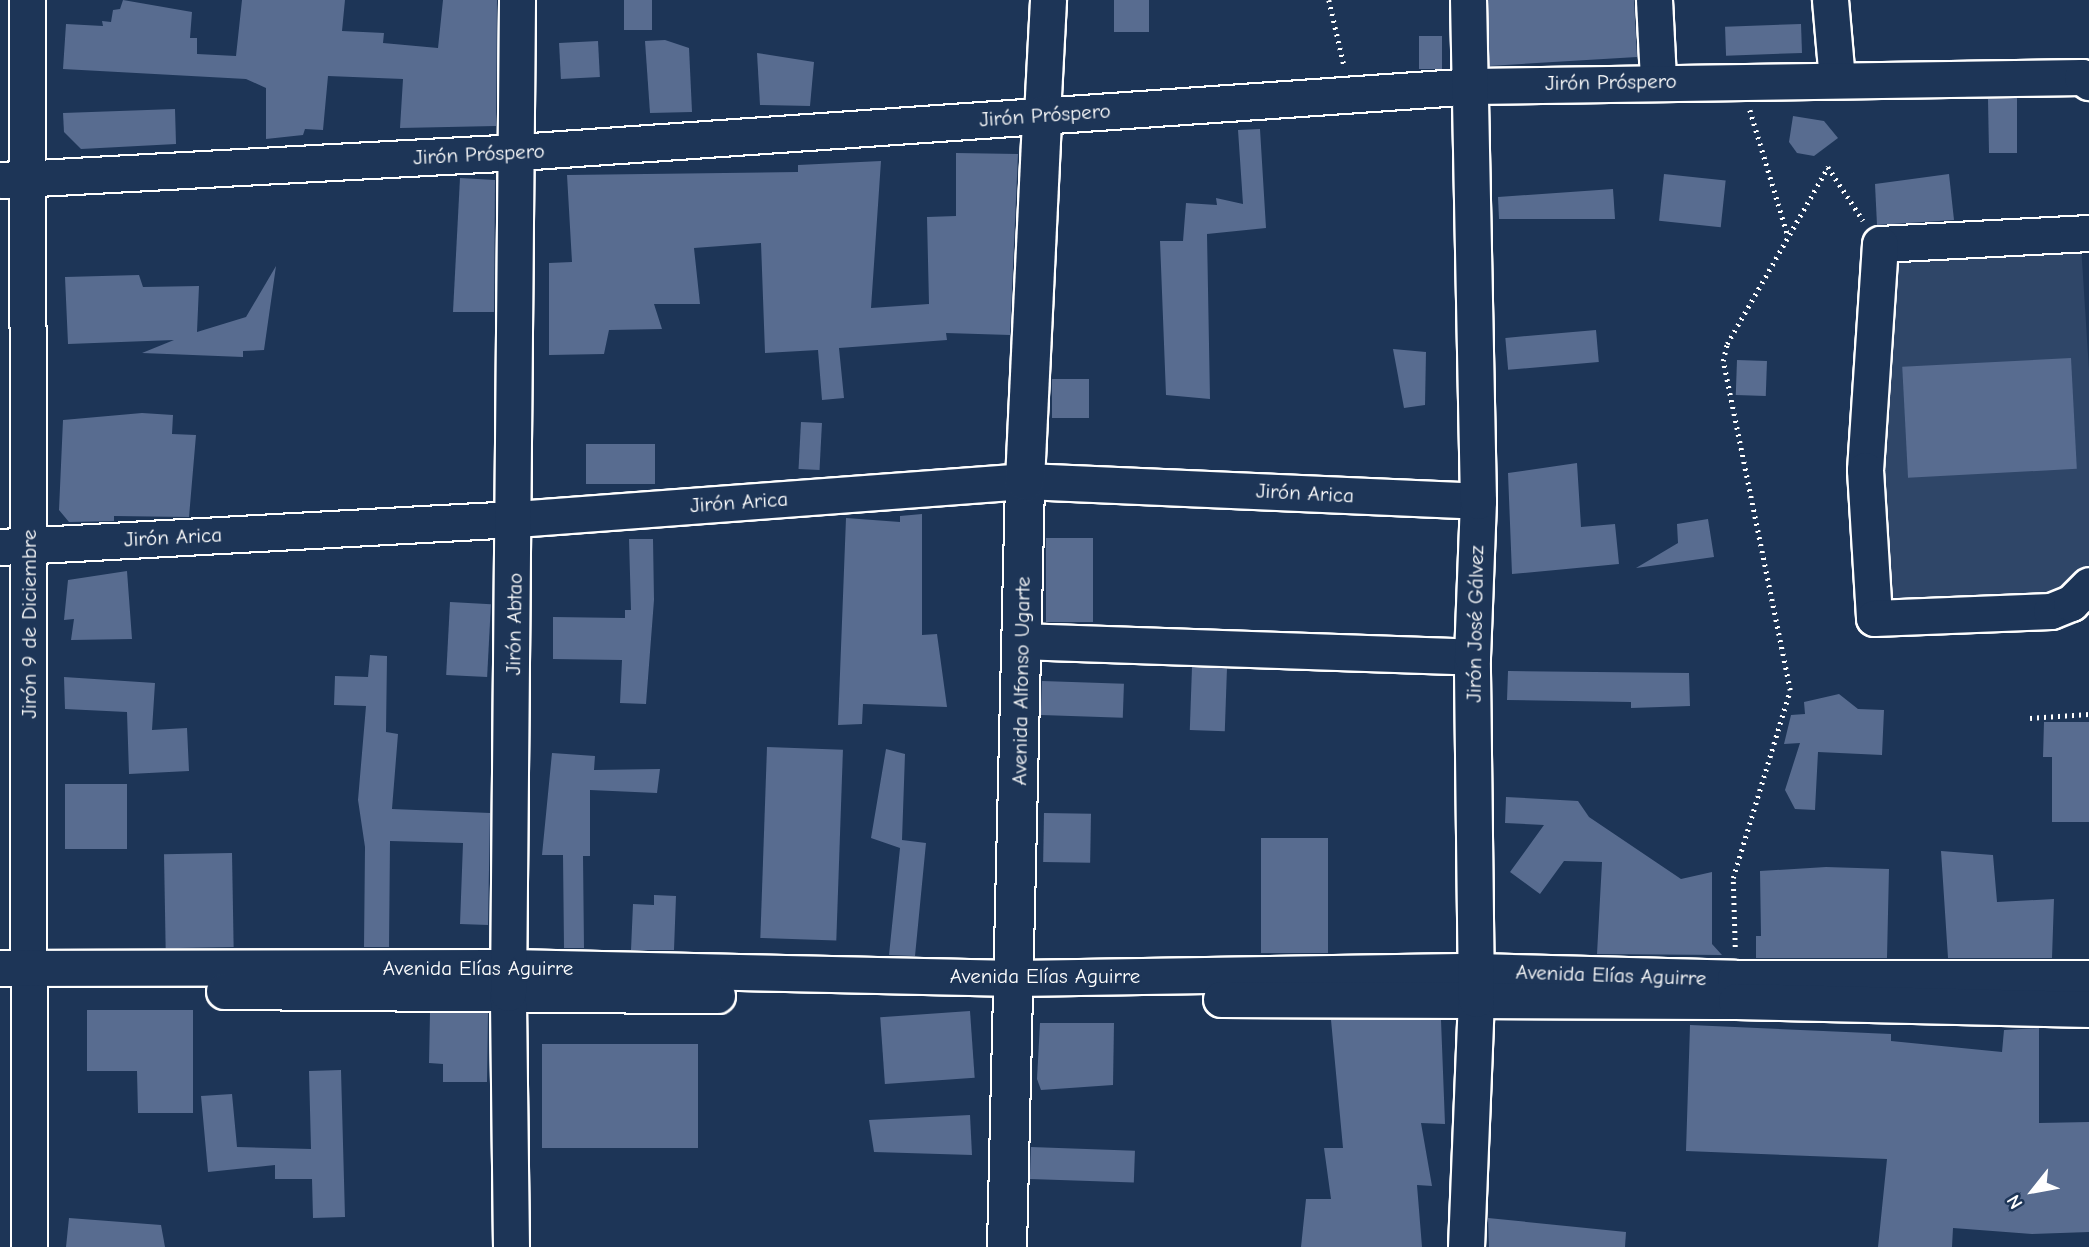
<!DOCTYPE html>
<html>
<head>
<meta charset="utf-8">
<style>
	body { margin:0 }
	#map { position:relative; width:2089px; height:1247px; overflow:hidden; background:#1d3557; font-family:"Comic Neue",sans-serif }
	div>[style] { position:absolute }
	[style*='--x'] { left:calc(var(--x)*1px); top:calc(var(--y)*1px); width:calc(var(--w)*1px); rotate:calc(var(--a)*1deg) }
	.built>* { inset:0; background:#2f4668 }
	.building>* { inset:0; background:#586c90; transform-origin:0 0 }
	.path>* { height:4.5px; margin-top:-2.25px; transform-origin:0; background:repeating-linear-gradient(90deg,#fff 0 2px,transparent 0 7px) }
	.roads { filter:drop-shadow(2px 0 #fff) drop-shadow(-2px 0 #fff) drop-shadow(0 2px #fff) drop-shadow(0 -2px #fff) }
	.minor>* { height:35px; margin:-17.5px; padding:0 17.5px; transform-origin:17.5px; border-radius:17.5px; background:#1d3557 }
	.major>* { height:38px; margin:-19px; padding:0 19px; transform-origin:19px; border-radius:19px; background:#1d3557 }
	span { translate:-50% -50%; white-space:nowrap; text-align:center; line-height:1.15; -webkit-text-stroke:5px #1d3557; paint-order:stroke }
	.street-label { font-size:21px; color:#fff }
	.north { position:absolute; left:1998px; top:1156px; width:70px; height:70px; -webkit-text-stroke:5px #1d3557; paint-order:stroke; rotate:239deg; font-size:19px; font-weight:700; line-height:28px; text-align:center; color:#fff }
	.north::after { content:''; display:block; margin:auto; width:24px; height:32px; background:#fff; clip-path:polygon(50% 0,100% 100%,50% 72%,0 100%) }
</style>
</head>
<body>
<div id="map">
	<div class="built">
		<div style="clip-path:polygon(2081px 245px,2089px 370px,2089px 573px,2075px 592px,1883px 607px,1873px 487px,1885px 258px)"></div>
	</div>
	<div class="building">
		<div style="clip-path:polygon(123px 0,192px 12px,190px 38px,197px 38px,197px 54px,236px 56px,242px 0,345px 0,342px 31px,384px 33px,383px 43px,438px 48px,443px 0,497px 0,496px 126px,400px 128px,403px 79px,328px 76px,323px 130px,305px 129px,303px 135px,266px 139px,266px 88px,246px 79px,63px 69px,66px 24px,103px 26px,102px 21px,111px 22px,113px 10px,120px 9px)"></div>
		<div style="left:624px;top:0;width:28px;height:30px"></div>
		<div style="left:1114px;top:0;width:35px;height:32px"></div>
		<div style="clip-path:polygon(1488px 0,1634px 0,1637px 57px,1489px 66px)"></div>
		<div style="left:1801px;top:24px;width:29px;height:76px;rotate:88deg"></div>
		<div style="left:1419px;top:36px;width:23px;height:33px"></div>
		<div style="clip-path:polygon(665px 40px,689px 48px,692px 112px,650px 113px,645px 41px)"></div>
		<div style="left:598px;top:41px;width:36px;height:39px;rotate:87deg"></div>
		<div style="clip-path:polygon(757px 53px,814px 62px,810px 106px,760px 105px)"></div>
		<div style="clip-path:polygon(2009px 98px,2017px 98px,2017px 153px,1989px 153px,1988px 99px)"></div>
		<div style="clip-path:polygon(175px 109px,176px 144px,81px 149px,64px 132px,63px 113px)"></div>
		<div style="clip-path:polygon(1793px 116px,1824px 121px,1838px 138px,1814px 156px,1797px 153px,1789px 142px)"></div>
		<div style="clip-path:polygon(1260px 129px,1266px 228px,1207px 234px,1210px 399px,1166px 395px,1160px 241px,1183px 241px,1186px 203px,1217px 205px,1216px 198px,1243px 204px,1238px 130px)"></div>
		<div style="clip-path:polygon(956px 153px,1018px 154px,1010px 335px,946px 333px,947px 340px,839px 348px,844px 398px,822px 400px,818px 350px,765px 353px,761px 243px,694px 248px,700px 304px,654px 304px,662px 329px,609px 330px,604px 354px,549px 355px,549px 263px,572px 262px,567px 175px,798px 172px,798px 165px,881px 161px,871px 308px,929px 304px,927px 217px,956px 216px)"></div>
		<div style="left:1664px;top:174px;width:62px;height:47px;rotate:6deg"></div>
		<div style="clip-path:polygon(1949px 174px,1954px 220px,1877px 225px,1875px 184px)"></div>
		<div style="clip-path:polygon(460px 178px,495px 180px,494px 312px,453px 312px)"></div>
		<div style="clip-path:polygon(1613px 189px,1615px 219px,1499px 219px,1498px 197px)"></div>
		<div style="clip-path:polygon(276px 266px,264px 350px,243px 351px,243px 357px,142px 353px,174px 340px,68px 344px,65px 277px,139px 275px,143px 287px,199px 286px,197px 332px,246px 317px)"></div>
		<div style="left:1596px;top:330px;width:32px;height:91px;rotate:85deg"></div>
		<div style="clip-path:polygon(1393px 349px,1426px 352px,1425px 405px,1404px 408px)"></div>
		<div style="left:2071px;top:358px;width:111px;height:169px;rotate:87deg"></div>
		<div style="left:1737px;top:360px;width:30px;height:35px;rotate:2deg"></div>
		<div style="left:1052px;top:379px;width:37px;height:39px"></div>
		<div style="clip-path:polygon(142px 413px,173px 415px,172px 434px,196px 435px,189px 517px,114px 516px,114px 521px,69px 522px,59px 510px,63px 420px)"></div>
		<div style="left:801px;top:422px;width:21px;height:47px;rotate:3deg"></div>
		<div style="left:586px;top:444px;width:69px;height:40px"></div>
		<div style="clip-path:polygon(1577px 463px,1581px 527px,1615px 524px,1619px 564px,1512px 574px,1508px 473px)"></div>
		<div style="clip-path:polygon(922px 514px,922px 635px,937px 634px,947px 707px,863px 704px,862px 724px,838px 725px,846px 518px,900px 522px,900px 516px)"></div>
		<div style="clip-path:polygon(1708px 519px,1714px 557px,1636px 568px,1678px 543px,1677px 524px)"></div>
		<div style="left:1046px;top:538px;width:47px;height:84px"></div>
		<div style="clip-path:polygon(629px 539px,653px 539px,654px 600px,646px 704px,620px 703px,622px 660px,553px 659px,553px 617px,625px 618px,625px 610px,631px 610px)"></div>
		<div style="clip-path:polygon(127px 571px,132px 639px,71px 640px,74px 619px,64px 620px,68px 580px)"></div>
		<div style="left:450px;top:602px;width:41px;height:73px;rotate:3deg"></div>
		<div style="clip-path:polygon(370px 655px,387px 656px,386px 732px,398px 734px,392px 809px,490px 813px,488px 925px,460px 924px,463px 843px,390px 841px,389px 947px,364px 947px,365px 847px,358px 800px,366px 706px,334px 705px,335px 676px,368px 677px)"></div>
		<div style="left:1192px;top:667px;width:35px;height:63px;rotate:2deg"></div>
		<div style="clip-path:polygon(1508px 671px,1689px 673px,1690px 706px,1631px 708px,1631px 702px,1507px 700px)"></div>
		<div style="clip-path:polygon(64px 677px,155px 683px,152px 730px,187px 728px,189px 771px,129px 774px,127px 712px,65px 709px)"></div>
		<div style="left:1042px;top:681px;width:82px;height:34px;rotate:2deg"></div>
		<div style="clip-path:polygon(1839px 694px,1858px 709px,1884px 710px,1882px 755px,1818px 752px,1815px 810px,1795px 809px,1785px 790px,1800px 743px,1784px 744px,1791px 715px,1805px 714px,1804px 702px)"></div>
		<div style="clip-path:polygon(2044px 722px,2089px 722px,2089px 822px,2052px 822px,2052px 757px,2043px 757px)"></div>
		<div style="left:767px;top:747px;width:76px;height:191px;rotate:2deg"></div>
		<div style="clip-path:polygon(886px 749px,905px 754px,902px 840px,926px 843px,915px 956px,889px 955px,900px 848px,871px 838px)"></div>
		<div style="clip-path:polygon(552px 753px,595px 756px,594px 770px,660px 769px,657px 793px,590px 790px,590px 856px,583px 856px,584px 948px,564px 948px,563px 855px,542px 855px)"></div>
		<div style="left:127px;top:784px;width:65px;height:62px;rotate:90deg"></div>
		<div style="clip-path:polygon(1506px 797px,1578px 801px,1589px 817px,1681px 879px,1712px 872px,1712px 944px,1722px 955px,1597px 954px,1602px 862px,1564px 861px,1540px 894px,1510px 872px,1544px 825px,1505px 823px)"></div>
		<div style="left:1044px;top:813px;width:47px;height:49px;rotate:1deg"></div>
		<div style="left:1328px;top:838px;width:115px;height:67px;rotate:90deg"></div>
		<div style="clip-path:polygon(1941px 851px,1993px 855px,1997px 902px,2054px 899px,2052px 958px,1948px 958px)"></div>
		<div style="left:232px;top:853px;width:94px;height:68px;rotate:89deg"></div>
		<div style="clip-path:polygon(1826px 867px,1889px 869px,1887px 958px,1756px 958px,1756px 936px,1761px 936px,1760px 871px)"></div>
		<div style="clip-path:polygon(654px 895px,676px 896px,674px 950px,631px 950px,633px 904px,654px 905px)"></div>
		<div style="clip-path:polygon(87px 1010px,193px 1010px,193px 1113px,138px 1113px,137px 1071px,87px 1071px)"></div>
		<div style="left:970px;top:1011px;width:67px;height:90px;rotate:86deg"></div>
		<div style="clip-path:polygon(430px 1013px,488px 1013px,487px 1082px,443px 1082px,443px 1064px,429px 1063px)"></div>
		<div style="clip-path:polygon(1331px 1020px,1441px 1020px,1445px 1124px,1421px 1123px,1432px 1186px,1417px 1185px,1422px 1247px,1301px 1247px,1306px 1199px,1331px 1199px,1324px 1148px,1343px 1148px)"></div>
		<div style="clip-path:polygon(1040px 1023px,1114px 1023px,1113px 1085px,1041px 1090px,1037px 1079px)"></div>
		<div style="clip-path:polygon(1690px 1025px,1891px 1034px,1891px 1041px,2002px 1052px,2004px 1030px,2039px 1028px,2039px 1123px,2089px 1122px,2089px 1232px,2032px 1234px,1953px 1228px,1952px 1247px,1878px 1247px,1887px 1159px,1686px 1151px)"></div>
		<div style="left:542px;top:1044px;width:156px;height:104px"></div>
		<div style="clip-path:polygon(341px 1070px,345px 1217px,313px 1218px,312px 1179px,275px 1179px,275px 1165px,208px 1172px,201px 1096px,232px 1094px,237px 1147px,311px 1149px,309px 1071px)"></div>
		<div style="clip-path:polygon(970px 1115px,972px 1155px,874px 1152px,869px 1120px)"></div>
		<div style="left:1031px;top:1147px;width:104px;height:32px;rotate:2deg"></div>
		<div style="clip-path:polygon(69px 1218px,161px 1225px,165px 1247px,66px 1247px)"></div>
		<div style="clip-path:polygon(1488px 1218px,1626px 1232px,1625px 1247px,1489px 1247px)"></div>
	</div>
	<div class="path">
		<div style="--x:1329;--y:0;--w:67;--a:77"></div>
		<div style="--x:1750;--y:110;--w:132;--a:73.2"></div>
		<div style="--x:2030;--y:718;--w:59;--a:-3.9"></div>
		<div style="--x:1735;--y:947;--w:69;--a:-91.7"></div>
		<div style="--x:1733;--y:878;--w:196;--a:-73.1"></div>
		<div style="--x:1790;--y:690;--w:336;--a:-101.5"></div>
		<div style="--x:1723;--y:361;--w:17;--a:-77"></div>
		<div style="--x:1727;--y:344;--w:204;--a:-60.3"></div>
		<div style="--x:1828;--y:167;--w:64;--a:56.6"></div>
	</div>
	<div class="roads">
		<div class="minor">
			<div style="--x:27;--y:0;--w:1247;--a:89.91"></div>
			<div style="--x:1654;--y:0;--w:80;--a:87.1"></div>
			<div style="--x:1830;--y:0;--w:80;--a:85"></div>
			<div style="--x:1042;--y:115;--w:115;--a:-87"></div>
			<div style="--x:0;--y:180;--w:519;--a:-3.09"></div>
			<div style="--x:518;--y:152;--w:957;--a:-3.95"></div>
			<div style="--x:1473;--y:86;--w:609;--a:-0.85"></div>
			<div style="--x:2082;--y:77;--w:9;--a:36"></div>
			<div style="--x:2089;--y:233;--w:209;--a:177"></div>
			<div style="--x:1880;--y:244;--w:226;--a:93.8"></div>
			<div style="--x:1865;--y:470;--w:148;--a:86.5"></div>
			<div style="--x:1874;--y:618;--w:177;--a:-2.3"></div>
			<div style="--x:2051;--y:611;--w:22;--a:-22"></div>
			<div style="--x:2071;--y:603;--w:25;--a:-45"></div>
			<div style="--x:0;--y:547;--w:517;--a:-3.11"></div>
			<div style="--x:516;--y:519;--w:510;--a:-4.27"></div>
			<div style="--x:1025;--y:481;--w:453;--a:2.5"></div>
			<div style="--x:1022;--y:641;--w:450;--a:2"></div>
			<div style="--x:0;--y:968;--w:509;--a:-0.11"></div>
			<div style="--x:509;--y:967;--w:506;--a:1.25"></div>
			<div style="--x:1015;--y:978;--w:461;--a:-0.9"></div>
			<div style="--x:1476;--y:971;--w:259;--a:1.5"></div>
			<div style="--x:1735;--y:978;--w:354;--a:0"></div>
			<div style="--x:224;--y:991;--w:493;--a:0.5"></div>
			<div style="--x:1221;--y:999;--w:515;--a:0.22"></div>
			<div style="--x:1736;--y:1001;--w:353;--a:1.3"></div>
			<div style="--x:511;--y:1247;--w:254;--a:-90.7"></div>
			<div style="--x:508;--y:993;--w:993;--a:-89.48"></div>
			<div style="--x:1466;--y:1247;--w:248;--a:-87.7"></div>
			<div style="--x:1476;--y:999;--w:342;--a:-90.7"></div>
			<div style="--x:1472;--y:657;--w:156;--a:-87.8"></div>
			<div style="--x:1478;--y:501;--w:501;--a:-91.14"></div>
		</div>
		<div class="major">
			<div style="--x:1007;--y:1247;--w:766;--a:-88.65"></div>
			<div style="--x:1025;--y:481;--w:366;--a:-87.3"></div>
		</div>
	</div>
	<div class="street-label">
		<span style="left:1611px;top:82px;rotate:-1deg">Jirón Próspero</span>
		<span style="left:1045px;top:115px;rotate:-4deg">Jirón Próspero</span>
		<span style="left:479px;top:154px;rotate:-3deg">Jirón Próspero</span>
		<span style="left:1305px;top:493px;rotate:3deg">Jirón Arica</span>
		<span style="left:739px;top:502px;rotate:-4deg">Jirón Arica</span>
		<span style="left:173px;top:537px;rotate:-3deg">Jirón Arica</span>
		<span style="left:29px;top:624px;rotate:-90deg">Jirón 9 de Diciembre</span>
		<span style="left:514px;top:624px;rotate:-89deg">Jirón Abtao</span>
		<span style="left:1475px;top:624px;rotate:-89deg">Jirón José Gálvez</span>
		<span style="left:1021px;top:681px;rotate:-89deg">Avenida Alfonso Ugarte</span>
		<span style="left:478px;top:968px">Avenida Elías Aguirre</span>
		<span style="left:1611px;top:975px;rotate:2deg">Avenida Elías Aguirre</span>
		<span style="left:1045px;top:976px">Avenida Elías Aguirre</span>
	</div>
	<div class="north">N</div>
</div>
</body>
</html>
